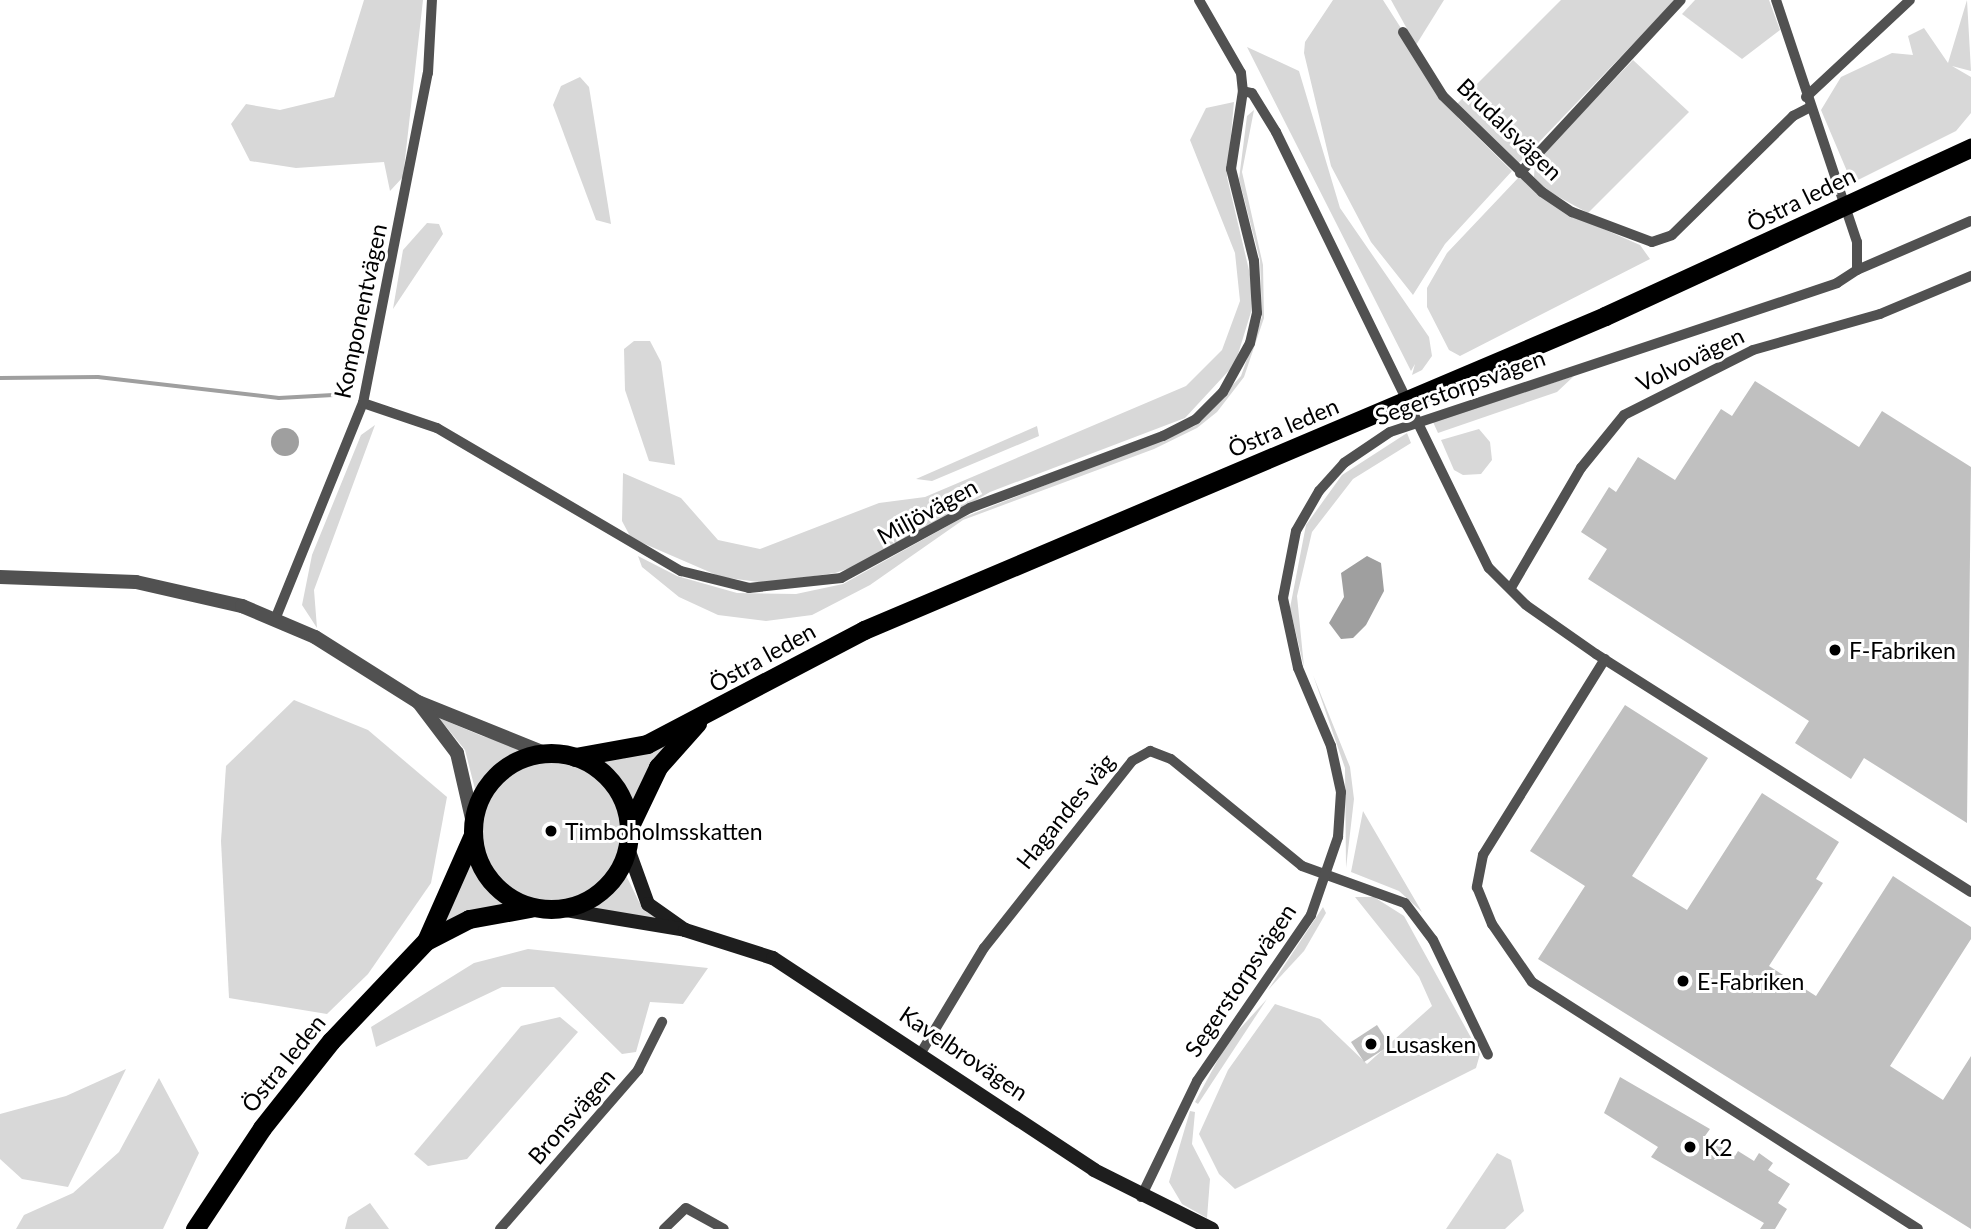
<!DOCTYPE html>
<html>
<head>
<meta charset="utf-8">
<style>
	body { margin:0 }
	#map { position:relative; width:1971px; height:1229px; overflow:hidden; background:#fff; font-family:Lato,sans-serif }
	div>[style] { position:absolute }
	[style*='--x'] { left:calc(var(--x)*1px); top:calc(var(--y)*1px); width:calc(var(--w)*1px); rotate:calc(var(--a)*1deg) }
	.green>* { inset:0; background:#d8d8d8 }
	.round { border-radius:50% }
	.water>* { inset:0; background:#9f9f9f }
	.stream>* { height:3.5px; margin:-1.75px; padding:0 1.75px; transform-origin:1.75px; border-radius:1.75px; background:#9f9f9f }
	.building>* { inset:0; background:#c0c0c0; transform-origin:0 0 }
	.minor>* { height:10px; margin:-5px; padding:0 5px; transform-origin:5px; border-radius:5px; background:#515151 }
	.tertiary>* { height:14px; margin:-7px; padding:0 7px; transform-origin:7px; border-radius:7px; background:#515151 }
	.secondary>* { height:14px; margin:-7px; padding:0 7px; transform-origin:7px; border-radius:7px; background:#1e1e1e }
	.trunk>* { height:19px; margin:-9.5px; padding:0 9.5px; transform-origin:9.5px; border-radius:9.5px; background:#000 }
	.trunk>.ring { margin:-9.5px; padding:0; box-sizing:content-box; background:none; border:19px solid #000; border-radius:50% }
	.dots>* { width:19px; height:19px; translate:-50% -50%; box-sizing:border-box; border:4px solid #fff; border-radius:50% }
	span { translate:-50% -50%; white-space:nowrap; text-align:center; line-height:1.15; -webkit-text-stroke:6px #fff; paint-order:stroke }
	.street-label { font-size:23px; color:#000 }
	.poi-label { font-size:23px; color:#000 }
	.left { translate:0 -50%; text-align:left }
</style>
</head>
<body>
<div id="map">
	<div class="green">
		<div style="clip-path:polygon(364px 0,423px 0,403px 177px,390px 191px,384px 162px,296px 168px,250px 161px,231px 124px,246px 104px,280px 110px,334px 97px)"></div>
		<div style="clip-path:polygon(1333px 0,1383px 0,1459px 119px,1512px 171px,1445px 244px,1413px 295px,1371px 242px,1331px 166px,1304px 53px,1305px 42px)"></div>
		<div style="clip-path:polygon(1391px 0,1444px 0,1416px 45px)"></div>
		<div style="clip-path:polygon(1561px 0,1675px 0,1517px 165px,1456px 105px)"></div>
		<div style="clip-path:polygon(1695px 0,1769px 0,1780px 30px,1742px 59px,1682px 14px)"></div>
		<div style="clip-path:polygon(1967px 0,1971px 71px,1952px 66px,1971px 77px,1971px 113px,1956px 131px,1852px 183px,1821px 110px,1841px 77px,1892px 53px,1913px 55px,1908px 36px,1924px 28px,1948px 63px)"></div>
		<div style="clip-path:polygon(1247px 47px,1299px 71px,1340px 208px,1429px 337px,1432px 356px,1422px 370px,1412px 375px,1415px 364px,1411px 371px)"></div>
		<div style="clip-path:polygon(1633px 60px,1689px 112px,1588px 213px,1546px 190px,1534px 177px,1535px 162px)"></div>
		<div style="clip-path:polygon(580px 77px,589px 87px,611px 224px,596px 220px,553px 105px,561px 86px)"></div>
		<div style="clip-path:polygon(1234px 102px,1227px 177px,1252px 283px,1251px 312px,1235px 364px,1185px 418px,990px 492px,874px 560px,835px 573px,765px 583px,721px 577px,631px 538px,622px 521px,623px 473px,681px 498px,718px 540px,760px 549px,879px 503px,925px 497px,1186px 386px,1222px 350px,1240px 301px,1235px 253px,1190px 140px,1206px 108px)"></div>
		<div style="clip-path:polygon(1254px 110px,1242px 172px,1263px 265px,1264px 318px,1244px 377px,1217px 412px,1197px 428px,1154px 449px,963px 520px,870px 585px,812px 615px,766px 621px,718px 615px,679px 597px,642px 567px,638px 556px,677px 576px,737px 593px,796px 594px,843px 584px,962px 518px,1195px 426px,1241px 376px,1262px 317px,1260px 260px,1239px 179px,1247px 116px)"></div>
		<div style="clip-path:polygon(1519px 177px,1583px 220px,1640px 245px,1650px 259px,1460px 356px,1449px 350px,1427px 307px,1427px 288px,1447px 253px)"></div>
		<div style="clip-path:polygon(427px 223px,439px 224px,443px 234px,393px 309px,403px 250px)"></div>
		<div style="clip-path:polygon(634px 341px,650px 341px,661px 362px,675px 465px,649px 461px,625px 390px,624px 349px)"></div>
		<div style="clip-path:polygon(1574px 376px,1557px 392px,1438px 433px,1433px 422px)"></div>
		<div style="clip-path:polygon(375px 425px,314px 590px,317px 628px,302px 605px,312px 555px,361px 435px)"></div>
		<div style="clip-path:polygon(1037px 426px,1039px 436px,932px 481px,916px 479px)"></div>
		<div style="clip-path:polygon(1479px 429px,1490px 442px,1492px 460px,1481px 474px,1463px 475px,1454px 470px,1441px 440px)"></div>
		<div style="clip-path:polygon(1407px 433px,1411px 443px,1353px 479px,1312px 532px,1297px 596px,1304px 667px,1290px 608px,1306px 525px,1342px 475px)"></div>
		<div style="clip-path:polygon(1313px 675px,1350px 767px,1354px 799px,1346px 868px,1345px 768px)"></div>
		<div style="clip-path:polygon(294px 700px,368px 730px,447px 797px,431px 883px,368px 974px,327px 1014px,229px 998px,221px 841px,226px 766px)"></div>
		<div style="clip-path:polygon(439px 718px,482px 736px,530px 750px,497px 769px,476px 793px,465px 750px)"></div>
		<div style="clip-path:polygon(667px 742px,633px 812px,621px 787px,592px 760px,622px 759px)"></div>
		<div class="round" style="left:479px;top:760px;width:142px;height:142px"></div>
		<div style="clip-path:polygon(1363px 811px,1422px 912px,1399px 891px,1351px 872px)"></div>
		<div style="clip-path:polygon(470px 855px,490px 889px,514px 906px,443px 923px)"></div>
		<div style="clip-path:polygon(624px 871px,639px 902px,664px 923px,577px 911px)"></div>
		<div style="clip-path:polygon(1355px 897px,1374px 897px,1404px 916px,1480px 1054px,1476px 1068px,1235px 1189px,1219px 1174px,1199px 1134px,1228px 1070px,1275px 1004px,1320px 1019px,1367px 1064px,1432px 1006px,1419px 977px)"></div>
		<div style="clip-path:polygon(1323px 907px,1326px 913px,1304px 951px,1268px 990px)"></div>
		<div style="clip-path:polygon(528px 949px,708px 968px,683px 1004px,650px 1002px,636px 1052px,622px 1054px,554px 987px,502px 987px,376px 1047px,371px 1027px,474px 963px)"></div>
		<div style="clip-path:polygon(1267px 999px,1198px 1104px,1195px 1102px,1227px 1043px)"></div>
		<div style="clip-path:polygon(560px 1017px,578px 1032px,467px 1159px,428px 1166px,414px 1154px,521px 1026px)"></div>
		<div style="clip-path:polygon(126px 1069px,68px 1187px,22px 1179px,0 1159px,0 1114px,66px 1096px)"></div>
		<div style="clip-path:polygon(159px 1078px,199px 1153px,163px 1229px,16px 1229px,24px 1215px,73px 1193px,119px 1152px)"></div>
		<div style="clip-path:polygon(1190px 1111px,1195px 1112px,1192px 1144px,1210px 1179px,1207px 1218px,1182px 1204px,1169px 1182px)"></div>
		<div style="clip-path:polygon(1497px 1153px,1511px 1160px,1524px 1211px,1505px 1229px,1446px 1229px)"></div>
		<div style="clip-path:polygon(370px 1203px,389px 1229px,345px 1229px,348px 1217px)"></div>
	</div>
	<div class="water">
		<div class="round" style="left:271px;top:428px;width:28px;height:28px"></div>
		<div style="clip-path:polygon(1367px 556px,1381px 563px,1384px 591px,1366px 625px,1353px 638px,1341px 639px,1329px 623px,1344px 597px,1341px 573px)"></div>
	</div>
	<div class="stream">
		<div style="--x:0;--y:378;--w:98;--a:-0.6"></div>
		<div style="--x:98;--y:377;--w:182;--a:6.6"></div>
		<div style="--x:279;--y:398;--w:54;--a:-3.2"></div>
	</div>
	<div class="building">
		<div style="clip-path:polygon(1755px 381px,1859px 447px,1882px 411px,1971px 467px,1967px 823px,1864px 758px,1851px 779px,1795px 743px,1809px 721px,1588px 579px,1607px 549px,1581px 532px,1609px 487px,1616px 492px,1638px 457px,1675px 480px,1721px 409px,1732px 416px)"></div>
		<div style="clip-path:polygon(1625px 705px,1708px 758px,1632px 876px,1687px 910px,1762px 793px,1839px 842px,1816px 879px,1823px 883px,1769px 966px,1816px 996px,1893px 876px,1971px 927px,1971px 939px,1890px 1066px,1943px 1100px,1971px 1056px,1971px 1229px,1538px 959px,1585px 886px,1530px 851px)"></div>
		<div style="left:1377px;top:1025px;width:24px;height:31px;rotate:57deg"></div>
		<div style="clip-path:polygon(1620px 1077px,1710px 1129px,1705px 1136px,1735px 1156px,1738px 1151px,1754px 1161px,1759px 1153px,1773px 1163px,1768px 1170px,1790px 1184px,1778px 1203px,1787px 1209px,1775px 1229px,1760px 1229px,1764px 1223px,1651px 1157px,1658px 1147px,1604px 1113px)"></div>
	</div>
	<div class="minor">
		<div style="--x:1199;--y:0;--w:84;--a:60.1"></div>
		<div style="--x:1241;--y:73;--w:18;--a:84"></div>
		<div style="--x:1243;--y:91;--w:9;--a:13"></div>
		<div style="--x:1252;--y:93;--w:46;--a:58.4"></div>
		<div style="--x:1276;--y:132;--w:485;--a:64"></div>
		<div style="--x:1489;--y:568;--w:52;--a:45"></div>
		<div style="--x:1526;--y:605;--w:85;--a:35"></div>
		<div style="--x:1596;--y:654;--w:444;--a:32.4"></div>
		<div style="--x:1403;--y:32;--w:75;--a:58"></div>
		<div style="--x:1443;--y:96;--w:138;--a:44.1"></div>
		<div style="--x:1542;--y:192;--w:36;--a:34"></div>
		<div style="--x:1572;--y:212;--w:85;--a:20.6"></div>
		<div style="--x:1652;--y:242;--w:21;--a:-19"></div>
		<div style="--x:1672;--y:235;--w:170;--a:-44.5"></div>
		<div style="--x:1793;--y:116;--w:18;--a:-27"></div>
		<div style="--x:1806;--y:97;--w:142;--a:-43"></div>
		<div style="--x:1520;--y:173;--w:236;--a:-47.1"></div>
		<div style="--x:1857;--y:270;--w:124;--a:-23.3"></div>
		<div style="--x:363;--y:403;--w:78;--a:18.7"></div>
		<div style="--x:437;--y:428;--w:283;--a:30.4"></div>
		<div style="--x:681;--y:571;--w:70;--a:14"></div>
		<div style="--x:749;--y:588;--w:93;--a:-6.2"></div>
		<div style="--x:841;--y:578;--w:147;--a:-28.5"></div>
		<div style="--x:970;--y:508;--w:206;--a:-20.5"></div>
		<div style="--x:1163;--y:436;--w:37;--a:-27"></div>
		<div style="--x:1196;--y:419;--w:38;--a:-45"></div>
		<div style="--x:1223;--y:392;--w:56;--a:-61.1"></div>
		<div style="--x:1250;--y:343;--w:31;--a:-77"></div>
		<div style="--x:1257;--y:313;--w:52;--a:-93.3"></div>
		<div style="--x:1254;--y:261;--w:95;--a:-104"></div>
		<div style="--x:1231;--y:169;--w:79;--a:-81.3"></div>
		<div style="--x:1512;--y:586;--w:137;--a:-59.7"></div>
		<div style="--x:1581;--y:468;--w:68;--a:-50.9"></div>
		<div style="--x:1624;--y:415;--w:144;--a:-26.7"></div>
		<div style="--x:1753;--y:350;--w:132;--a:-15.8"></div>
		<div style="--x:1880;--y:314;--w:99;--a:-22.7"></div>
		<div style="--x:276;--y:617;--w:231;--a:-67.9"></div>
		<div style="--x:363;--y:403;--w:336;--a:-78.9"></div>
		<div style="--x:428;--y:73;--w:73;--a:-86.9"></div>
		<div style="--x:1605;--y:659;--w:231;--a:121.9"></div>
		<div style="--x:1483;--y:855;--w:33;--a:101"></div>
		<div style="--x:1477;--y:887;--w:40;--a:68"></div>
		<div style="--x:1492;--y:924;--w:70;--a:55.4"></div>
		<div style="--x:1532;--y:982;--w:458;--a:32.6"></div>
		<div style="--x:922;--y:1051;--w:120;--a:-59"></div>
		<div style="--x:984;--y:948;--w:238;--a:-51.6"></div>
		<div style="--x:1132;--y:761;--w:21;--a:-29"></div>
		<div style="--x:1150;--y:751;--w:22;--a:21"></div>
		<div style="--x:1171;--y:759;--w:169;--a:39.2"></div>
		<div style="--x:1302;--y:866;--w:109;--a:19.8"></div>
		<div style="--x:1405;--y:903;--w:46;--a:52.9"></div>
		<div style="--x:1433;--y:940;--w:127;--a:64.4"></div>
		<div style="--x:1141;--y:1197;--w:129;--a:-64.2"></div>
		<div style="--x:1197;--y:1081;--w:201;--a:-55.5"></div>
		<div style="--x:1311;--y:915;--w:83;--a:-70.9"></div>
		<div style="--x:1338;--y:837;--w:45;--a:-86.2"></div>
		<div style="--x:1341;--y:792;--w:47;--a:-102.3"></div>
		<div style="--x:1331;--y:746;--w:85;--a:-112.9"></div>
		<div style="--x:1298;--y:668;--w:72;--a:-102.1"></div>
		<div style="--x:1283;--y:598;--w:68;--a:-79"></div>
		<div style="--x:1296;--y:531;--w:46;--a:-60.1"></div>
		<div style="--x:1319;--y:491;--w:38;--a:-48"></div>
		<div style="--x:1344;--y:463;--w:55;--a:-34"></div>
		<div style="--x:1390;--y:432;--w:471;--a:-18.4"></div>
		<div style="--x:1837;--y:283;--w:24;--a:-33"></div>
		<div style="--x:1857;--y:270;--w:28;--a:-90"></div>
		<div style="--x:1857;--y:242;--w:255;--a:-108.5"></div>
		<div style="--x:500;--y:1229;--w:211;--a:-49"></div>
		<div style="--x:638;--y:1070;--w:54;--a:-63.4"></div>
		<div style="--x:664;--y:1229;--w:30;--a:-44"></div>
		<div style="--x:686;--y:1208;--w:43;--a:28.9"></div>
	</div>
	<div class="tertiary">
		<div style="--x:0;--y:577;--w:136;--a:2.1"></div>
		<div style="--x:136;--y:582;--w:109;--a:12.8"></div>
		<div style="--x:242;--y:606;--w:79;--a:23"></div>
		<div style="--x:315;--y:637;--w:122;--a:32.3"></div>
		<div style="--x:418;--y:702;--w:139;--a:22"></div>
		<div style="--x:419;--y:703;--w:63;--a:52.8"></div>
		<div style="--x:457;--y:753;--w:72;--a:77.1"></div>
	</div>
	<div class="secondary">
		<div style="--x:627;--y:846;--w:62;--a:70.1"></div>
		<div style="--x:648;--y:904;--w:45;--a:35.1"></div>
		<div style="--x:560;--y:909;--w:127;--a:9.5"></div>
		<div style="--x:685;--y:930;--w:92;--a:17.7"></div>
		<div style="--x:773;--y:958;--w:385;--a:33.4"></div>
		<div style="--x:1094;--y:1170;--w:132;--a:26.6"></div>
	</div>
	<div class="trunk">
		<div class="ring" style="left:473px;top:753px;width:137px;height:137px"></div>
		<div style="--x:575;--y:757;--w:73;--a:-10.2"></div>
		<div style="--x:647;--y:744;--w:245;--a:-27.7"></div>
		<div style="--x:864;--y:630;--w:805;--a:-22.96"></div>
		<div style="--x:1605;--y:316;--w:403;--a:-24.7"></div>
		<div style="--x:628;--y:830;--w:70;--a:-64.5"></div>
		<div style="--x:658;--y:767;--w:59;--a:-48.4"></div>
		<div style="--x:426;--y:941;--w:48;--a:-27.1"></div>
		<div style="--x:469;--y:919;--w:62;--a:-10.2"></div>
		<div style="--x:195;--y:1229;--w:121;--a:-56.4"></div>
		<div style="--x:262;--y:1128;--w:111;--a:-51.6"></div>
		<div style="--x:331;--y:1041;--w:138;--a:-46.5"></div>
		<div style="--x:426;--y:941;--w:116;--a:-66.1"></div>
	</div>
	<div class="dots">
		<div style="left:1835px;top:650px;background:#000"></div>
		<div style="left:551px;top:831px;background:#000"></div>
		<div style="left:1683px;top:981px;background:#000"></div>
		<div style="left:1371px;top:1044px;background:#000"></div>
		<div style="left:1690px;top:1147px;background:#000"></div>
	</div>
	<div class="street-label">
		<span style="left:1510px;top:129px;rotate:44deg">Brudalsvägen</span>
		<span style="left:1801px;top:199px;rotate:-26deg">Östra leden</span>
		<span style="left:360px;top:311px;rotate:-78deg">Komponentvägen</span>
		<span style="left:1690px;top:359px;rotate:-26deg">Volvovägen</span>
		<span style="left:1460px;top:387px;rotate:-20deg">Segerstorpsvägen</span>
		<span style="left:1283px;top:427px;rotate:-23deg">Östra leden</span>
		<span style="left:927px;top:511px;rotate:-29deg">Miljövägen</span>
		<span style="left:762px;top:657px;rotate:-29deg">Östra leden</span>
		<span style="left:1065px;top:811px;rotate:-51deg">Hagandes väg</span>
		<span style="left:1240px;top:980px;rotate:-56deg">Segerstorpsvägen</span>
		<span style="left:964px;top:1053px;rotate:34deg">Kavelbrovägen</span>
		<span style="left:283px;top:1063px;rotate:-51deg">Östra leden</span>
		<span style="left:571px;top:1116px;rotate:-49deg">Bronsvägen</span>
	</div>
	<div class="poi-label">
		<span class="left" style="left:1849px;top:650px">F-Fabriken</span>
		<span class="left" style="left:565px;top:831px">Timboholmsskatten</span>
		<span class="left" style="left:1697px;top:981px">E-Fabriken</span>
		<span class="left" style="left:1385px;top:1044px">Lusasken</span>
		<span class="left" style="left:1704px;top:1147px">K2</span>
	</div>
</div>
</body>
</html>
